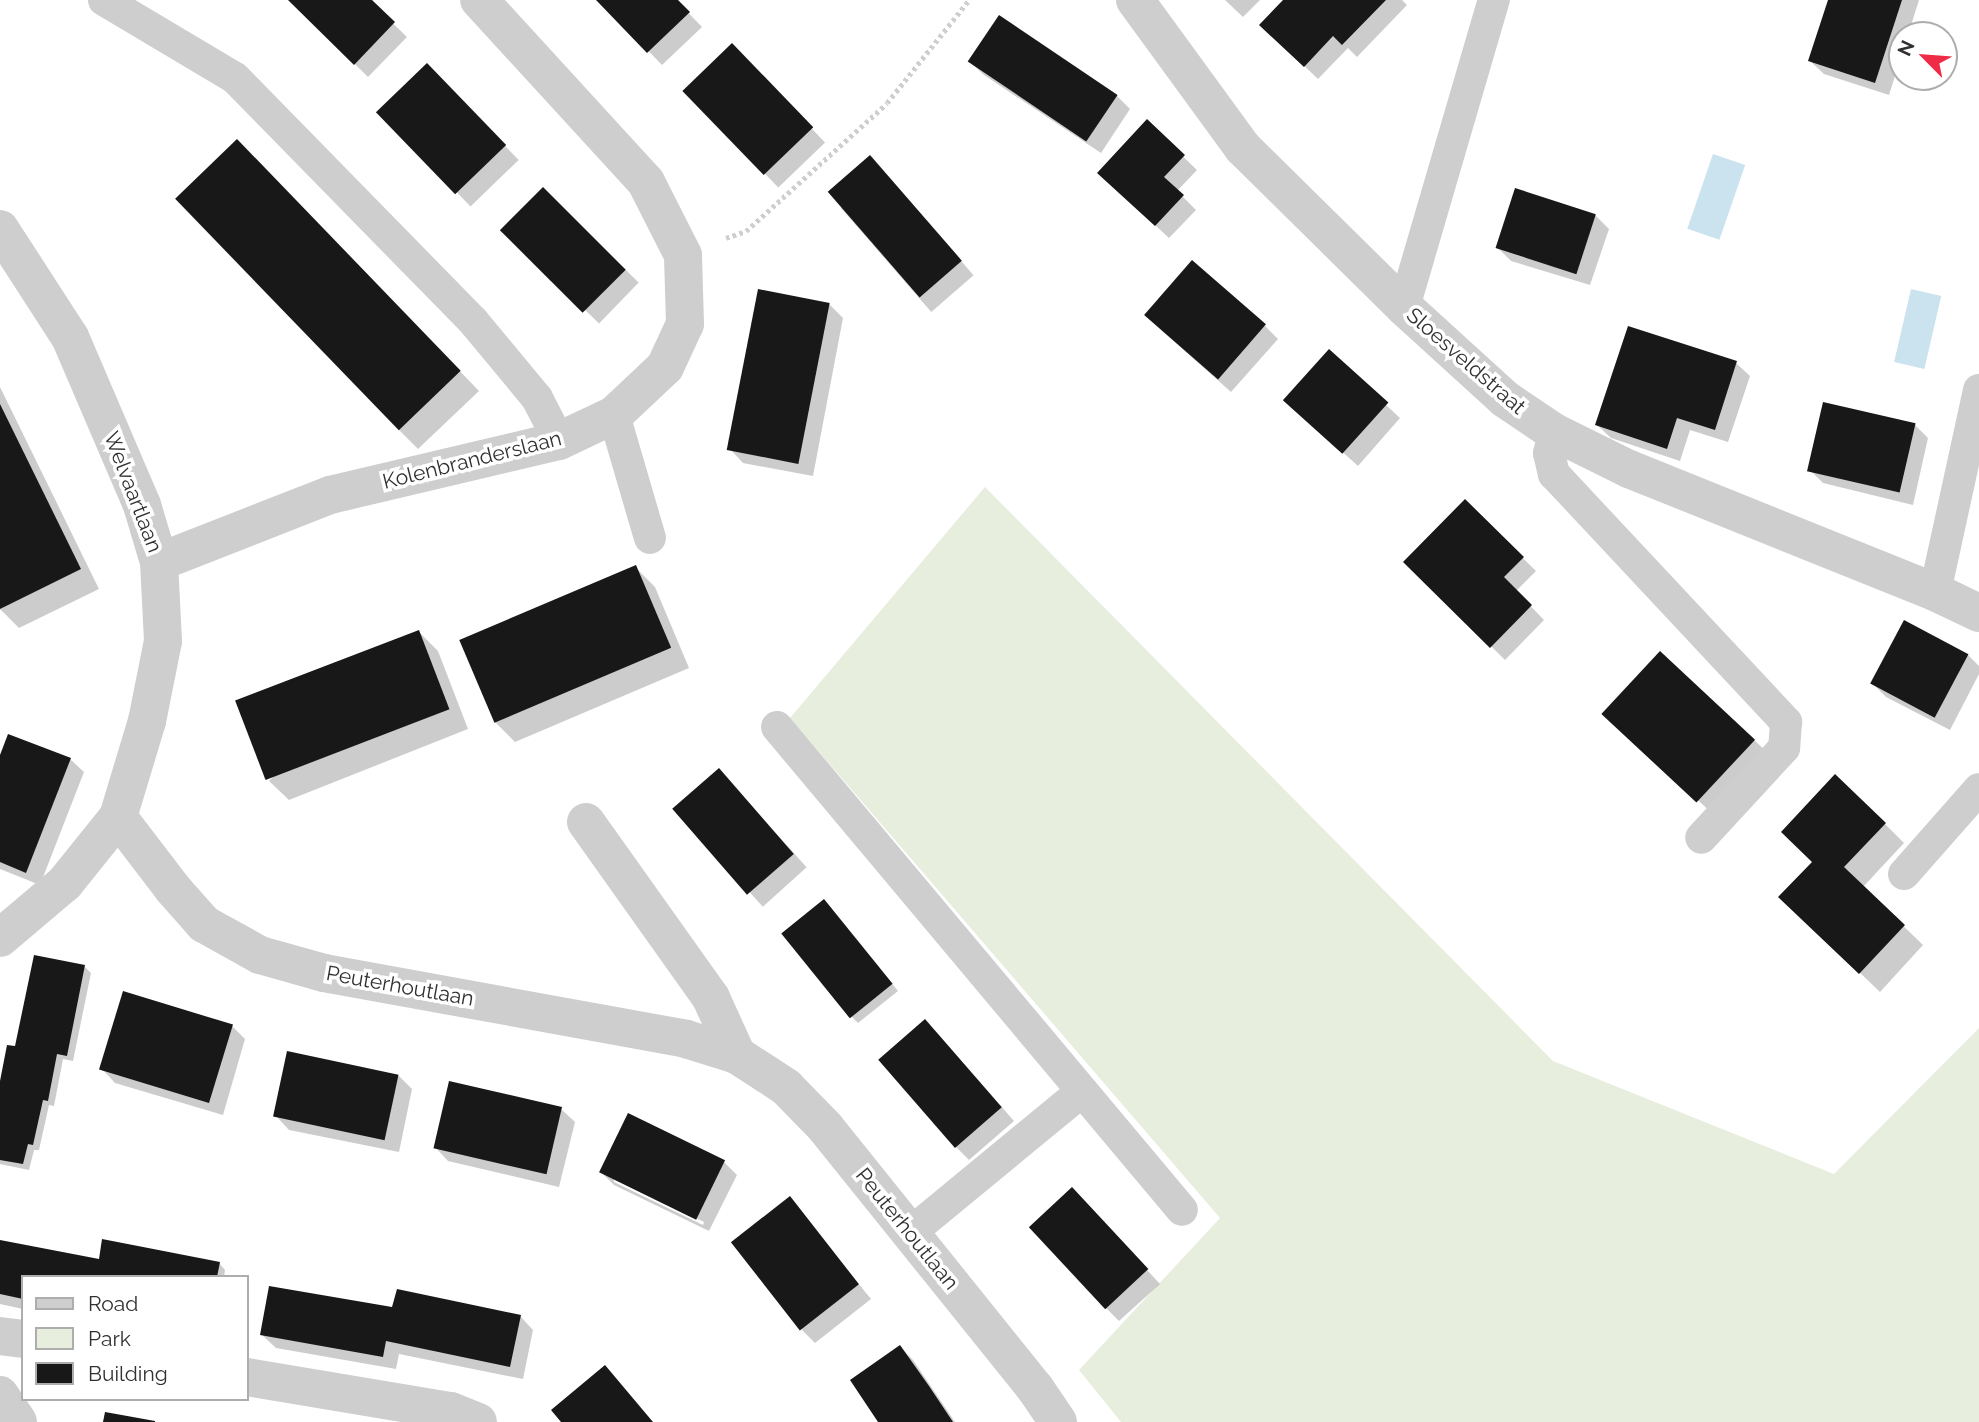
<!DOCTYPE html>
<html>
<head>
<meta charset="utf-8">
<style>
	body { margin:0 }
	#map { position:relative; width:1979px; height:1422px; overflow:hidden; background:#fff; font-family:Raleway,sans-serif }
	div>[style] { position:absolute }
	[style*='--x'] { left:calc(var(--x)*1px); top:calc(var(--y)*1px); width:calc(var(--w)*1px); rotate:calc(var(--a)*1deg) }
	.green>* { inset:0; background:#e8eede }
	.water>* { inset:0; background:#cae3ef; transform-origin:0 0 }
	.shadow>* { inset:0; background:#0003; transform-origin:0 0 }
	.building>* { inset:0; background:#181818; transform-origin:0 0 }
	.path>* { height:4.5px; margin-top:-2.25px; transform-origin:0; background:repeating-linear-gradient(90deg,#cecece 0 3.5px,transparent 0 7px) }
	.service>* { height:32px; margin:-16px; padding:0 16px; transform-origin:16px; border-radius:16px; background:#cecece }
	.minor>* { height:38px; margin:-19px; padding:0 19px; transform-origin:19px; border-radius:19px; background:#cecece }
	span { translate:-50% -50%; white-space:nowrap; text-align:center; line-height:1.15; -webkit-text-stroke:7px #fff; paint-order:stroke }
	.street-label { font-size:21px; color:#313131 }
	.legend { position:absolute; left:21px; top:1275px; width:228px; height:126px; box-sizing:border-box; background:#fff; border:2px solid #adadad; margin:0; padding:9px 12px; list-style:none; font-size:21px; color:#313131 }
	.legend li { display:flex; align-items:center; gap:14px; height:35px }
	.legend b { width:35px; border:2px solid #adadad }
	.north { position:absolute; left:1888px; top:21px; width:70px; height:70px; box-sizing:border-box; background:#fff; border:2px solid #adadad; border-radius:50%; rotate:295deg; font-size:19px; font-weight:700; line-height:28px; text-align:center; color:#313131 }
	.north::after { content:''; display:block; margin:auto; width:24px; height:32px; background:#ef2c47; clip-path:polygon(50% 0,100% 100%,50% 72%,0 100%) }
</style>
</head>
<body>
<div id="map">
	<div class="green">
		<div style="clip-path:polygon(985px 487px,1553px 1061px,1834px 1174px,1979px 1028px,1979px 1422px,1121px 1422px,1079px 1370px,1220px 1218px,790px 718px)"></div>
	</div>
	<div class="water">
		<div style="left:1713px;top:154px;width:34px;height:79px;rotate:19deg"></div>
		<div style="left:1911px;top:289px;width:31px;height:75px;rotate:13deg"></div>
	</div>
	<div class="shadow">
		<div style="clip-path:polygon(290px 0,369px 0,407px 37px,368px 77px)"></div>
		<div style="clip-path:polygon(599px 0,676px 0,702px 27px,662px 65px)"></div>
		<div style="clip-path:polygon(1225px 0,1260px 0,1243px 17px)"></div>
		<div style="clip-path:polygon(1285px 0,1402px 0,1407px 5px,1357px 57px,1348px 48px,1318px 79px,1275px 38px)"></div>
		<div style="clip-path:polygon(1830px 0,1919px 0,1908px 35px,1902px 35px,1902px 54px,1889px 95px,1824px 74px,1810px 61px)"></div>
		<div style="left:732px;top:46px;width:134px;height:65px;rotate:46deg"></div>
		<div style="clip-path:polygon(970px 62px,1117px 96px,1130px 109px,1101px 153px,984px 75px)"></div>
		<div style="left:427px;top:65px;width:132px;height:67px;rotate:46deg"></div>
		<div style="clip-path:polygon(1147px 122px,1197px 170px,1177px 191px,1196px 210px,1169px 238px,1113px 186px)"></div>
		<div style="clip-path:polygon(257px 160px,479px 391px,418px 449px,399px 430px)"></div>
		<div style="left:883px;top:171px;width:138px;height:56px;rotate:49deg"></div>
		<div style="left:543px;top:190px;width:133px;height:57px;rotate:44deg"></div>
		<div style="clip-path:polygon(1595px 215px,1609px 229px,1590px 285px,1511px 261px,1498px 248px)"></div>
		<div style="clip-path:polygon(829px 304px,843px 318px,813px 476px,743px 463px,730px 449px)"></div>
		<div style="clip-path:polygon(1265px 326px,1278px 339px,1231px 392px,1160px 329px)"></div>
		<div style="clip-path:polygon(1329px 352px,1400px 418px,1358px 466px,1299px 413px)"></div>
		<div style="clip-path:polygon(1736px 363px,1750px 376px,1728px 442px,1690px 430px,1680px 461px,1611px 438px,1597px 425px)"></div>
		<div style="clip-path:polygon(0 387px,99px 589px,19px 628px,0 609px)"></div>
		<div style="clip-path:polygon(1915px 425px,1928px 438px,1913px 505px,1823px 483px,1810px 470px)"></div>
		<div style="clip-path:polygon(1465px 502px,1536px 571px,1516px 591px,1544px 620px,1505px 660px,1406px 562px)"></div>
		<div style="clip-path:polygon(635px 567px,655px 587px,689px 668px,515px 742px,495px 722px)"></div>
		<div style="clip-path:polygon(419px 632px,438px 651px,468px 729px,289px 800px,269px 781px)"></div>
		<div style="clip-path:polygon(1661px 653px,1768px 753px,1713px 814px,1619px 728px)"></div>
		<div style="clip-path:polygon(1968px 655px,1979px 666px,1979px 674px,1950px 730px,1886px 697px,1872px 683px)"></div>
		<div style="clip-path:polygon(70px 759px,84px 772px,40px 885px,0 869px,0 760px)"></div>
		<div style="left:719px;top:770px;width:131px;height:59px;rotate:48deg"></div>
		<div style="clip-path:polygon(1885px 824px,1904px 843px,1863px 887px,1923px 945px,1880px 992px,1781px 897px)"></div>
		<div style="clip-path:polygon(830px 908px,898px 991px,858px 1023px,852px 1017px)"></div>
		<div style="clip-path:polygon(85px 967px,91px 973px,73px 1061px,63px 1059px,54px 1106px,49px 1105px,39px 1150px,34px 1150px,29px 1170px,0 1164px,0 1091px,16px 1048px)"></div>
		<div style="clip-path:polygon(232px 1026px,245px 1039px,223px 1115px,115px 1083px,102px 1069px)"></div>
		<div style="clip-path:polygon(938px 1034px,1014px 1121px,969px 1160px,956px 1147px)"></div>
		<div style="clip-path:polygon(399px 1076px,412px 1089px,399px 1152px,289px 1130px,276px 1116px)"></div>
		<div style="clip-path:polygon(561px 1109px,575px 1122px,559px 1187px,448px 1161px,435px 1147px)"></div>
		<div style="clip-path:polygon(evenodd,724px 1162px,737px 1175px,709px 1231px,614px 1185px,601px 1172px,724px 1162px,614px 1178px,704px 1222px,703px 1225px,614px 1182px,614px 1178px)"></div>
		<div style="clip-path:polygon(789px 1199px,871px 1299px,815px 1343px,802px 1330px)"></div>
		<div style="clip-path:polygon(1085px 1203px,1160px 1284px,1119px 1321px,1106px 1308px)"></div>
		<div style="clip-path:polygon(0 1241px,100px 1261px,219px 1263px,225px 1270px,224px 1277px,23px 1277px,23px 1309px,0 1304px)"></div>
		<div style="clip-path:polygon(393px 1309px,520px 1316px,533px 1330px,523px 1379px,399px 1354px,396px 1369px,276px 1348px,262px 1335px)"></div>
		<div style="clip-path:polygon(900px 1347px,913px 1360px,955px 1422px,880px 1422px)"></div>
	</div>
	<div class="building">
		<div style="clip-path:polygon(288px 0,372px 0,395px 22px,354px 65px)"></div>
		<div style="clip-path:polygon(596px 0,678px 0,690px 12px,647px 53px)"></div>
		<div style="clip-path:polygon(1283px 0,1386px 0,1342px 45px,1333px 36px,1304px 67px,1259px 25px)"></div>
		<div style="clip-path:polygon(1828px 0,1902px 0,1875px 83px,1808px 61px)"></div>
		<div style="left:999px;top:15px;width:143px;height:56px;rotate:34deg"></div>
		<div style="left:732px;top:43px;width:117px;height:69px;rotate:46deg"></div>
		<div style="left:427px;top:63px;width:114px;height:71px;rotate:46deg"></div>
		<div style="clip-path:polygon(1147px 119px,1185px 155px,1164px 177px,1184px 195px,1155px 226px,1097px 173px)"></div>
		<div style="left:237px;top:139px;width:322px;height:86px;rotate:46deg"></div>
		<div style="left:870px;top:155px;width:140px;height:56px;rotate:49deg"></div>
		<div style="left:543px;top:187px;width:117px;height:61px;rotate:45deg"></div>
		<div style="left:1515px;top:188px;width:85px;height:63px;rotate:18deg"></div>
		<div style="left:1192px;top:260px;width:98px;height:73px;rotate:41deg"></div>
		<div style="left:758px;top:289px;width:73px;height:164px;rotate:11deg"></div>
		<div style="clip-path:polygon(1628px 326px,1737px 361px,1715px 430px,1677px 418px,1667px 449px,1595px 425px)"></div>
		<div style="left:1329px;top:349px;width:80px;height:69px;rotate:42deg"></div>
		<div style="left:1823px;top:402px;width:95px;height:71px;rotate:13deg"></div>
		<div style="clip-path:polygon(0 404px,81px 569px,0 609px)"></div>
		<div style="clip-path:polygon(1465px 499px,1524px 557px,1504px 577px,1532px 605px,1490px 648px,1403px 562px)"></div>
		<div style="left:636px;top:565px;width:90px;height:192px;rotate:67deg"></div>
		<div style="left:1904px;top:620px;width:73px;height:72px;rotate:28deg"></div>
		<div style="left:419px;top:630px;width:85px;height:197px;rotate:69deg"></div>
		<div style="left:1660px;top:651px;width:130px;height:86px;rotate:43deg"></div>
		<div style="clip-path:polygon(8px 734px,71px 758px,26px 873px,0 862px,0 755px)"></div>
		<div style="left:719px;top:768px;width:114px;height:62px;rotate:49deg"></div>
		<div style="clip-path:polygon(1835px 774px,1886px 823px,1844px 867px,1905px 925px,1859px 974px,1778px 897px,1812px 862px,1781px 832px)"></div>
		<div style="left:824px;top:899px;width:109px;height:55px;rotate:51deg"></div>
		<div style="clip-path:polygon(34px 955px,85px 965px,67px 1056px,57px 1054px,48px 1101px,43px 1100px,33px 1145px,28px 1144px,23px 1164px,0 1160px,0 1081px,7px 1045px,15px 1046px)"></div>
		<div style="left:123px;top:991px;width:115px;height:82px;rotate:17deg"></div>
		<div style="left:925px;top:1019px;width:117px;height:62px;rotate:49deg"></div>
		<div style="left:287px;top:1051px;width:114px;height:67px;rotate:12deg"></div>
		<div style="left:449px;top:1081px;width:116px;height:69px;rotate:13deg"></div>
		<div style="left:628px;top:1113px;width:108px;height:66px;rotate:26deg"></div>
		<div style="left:1072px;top:1187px;width:112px;height:59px;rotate:47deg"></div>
		<div style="left:790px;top:1196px;width:112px;height:75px;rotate:52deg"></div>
		<div style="clip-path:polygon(102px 1239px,220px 1262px,217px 1277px,23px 1277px,23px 1299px,0 1294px,0 1240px,99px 1259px)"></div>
		<div style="clip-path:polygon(269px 1286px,392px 1307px,397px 1289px,521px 1315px,510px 1367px,386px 1341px,383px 1357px,260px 1335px)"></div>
		<div style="clip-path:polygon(900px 1345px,929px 1386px,953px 1422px,878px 1422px,850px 1380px)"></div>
		<div style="clip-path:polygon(605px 1365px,642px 1409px,653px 1422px,561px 1422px,551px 1410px)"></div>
		<div style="clip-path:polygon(105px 1412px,155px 1421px,155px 1422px,103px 1422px)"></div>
	</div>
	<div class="path">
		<div style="--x:726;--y:238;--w:21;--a:-19"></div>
		<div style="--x:746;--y:231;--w:190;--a:-42.2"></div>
		<div style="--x:887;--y:103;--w:132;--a:-51.5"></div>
	</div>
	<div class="service">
		<div style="--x:104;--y:0;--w:152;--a:30.8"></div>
		<div style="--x:235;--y:78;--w:340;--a:45.6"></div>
		<div style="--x:473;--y:321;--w:100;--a:50.3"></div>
		<div style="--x:537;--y:398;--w:48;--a:62.9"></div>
		<div style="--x:1404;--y:307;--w:320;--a:-73.7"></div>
		<div style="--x:614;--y:415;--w:128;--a:73.7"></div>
		<div style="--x:1554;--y:432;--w:22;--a:103"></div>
		<div style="--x:1549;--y:453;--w:22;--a:77"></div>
		<div style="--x:1554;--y:474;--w:340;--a:46.9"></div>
		<div style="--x:1786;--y:722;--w:26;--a:94"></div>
		<div style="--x:1784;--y:748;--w:122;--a:132.7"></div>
		<div style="--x:1935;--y:592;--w:207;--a:-77.7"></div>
		<div style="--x:777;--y:727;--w:630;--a:50.02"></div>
		<div style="--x:1904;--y:874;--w:113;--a:-48.6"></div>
		<div style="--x:910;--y:1233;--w:222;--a:-39.5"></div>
	</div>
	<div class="minor">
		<div style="--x:1135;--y:0;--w:183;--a:53.9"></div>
		<div style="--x:1243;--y:148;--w:226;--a:44.6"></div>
		<div style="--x:1404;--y:307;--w:137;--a:42.3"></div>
		<div style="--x:1505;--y:399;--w:59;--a:34"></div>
		<div style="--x:1554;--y:432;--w:84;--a:26.3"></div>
		<div style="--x:1629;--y:469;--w:330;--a:21.9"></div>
		<div style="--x:1935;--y:592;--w:49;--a:25.5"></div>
		<div style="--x:0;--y:229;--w:129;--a:57.1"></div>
		<div style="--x:70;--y:337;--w:183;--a:66.8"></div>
		<div style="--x:142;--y:505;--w:59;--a:73.4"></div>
		<div style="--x:159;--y:562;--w:79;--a:87.1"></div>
		<div style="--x:163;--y:641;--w:82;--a:101.3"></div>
		<div style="--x:147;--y:721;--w:100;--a:106.8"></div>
		<div style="--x:118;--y:817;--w:85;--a:128.8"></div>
		<div style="--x:65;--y:883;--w:85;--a:139.8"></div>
		<div style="--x:159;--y:562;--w:184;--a:-21.4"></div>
		<div style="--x:330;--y:495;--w:235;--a:-13.3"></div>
		<div style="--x:559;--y:441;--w:61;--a:-25.3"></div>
		<div style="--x:614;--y:415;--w:70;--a:-43.3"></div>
		<div style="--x:665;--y:367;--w:47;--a:-65.1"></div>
		<div style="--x:685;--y:324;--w:69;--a:-91.7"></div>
		<div style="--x:683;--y:255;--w:82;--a:-116.9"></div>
		<div style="--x:646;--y:182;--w:247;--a:-132.5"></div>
		<div style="--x:118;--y:817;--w:91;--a:52.6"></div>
		<div style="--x:173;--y:889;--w:47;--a:48.5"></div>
		<div style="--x:204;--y:924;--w:64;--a:29"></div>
		<div style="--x:260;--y:955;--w:66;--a:15.7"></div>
		<div style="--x:324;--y:973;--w:368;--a:10.3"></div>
		<div style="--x:686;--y:1039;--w:53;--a:17.4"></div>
		<div style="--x:737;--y:1055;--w:59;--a:33.1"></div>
		<div style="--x:786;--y:1087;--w:56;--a:45.7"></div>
		<div style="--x:825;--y:1127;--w:335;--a:51.2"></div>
		<div style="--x:1035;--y:1388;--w:41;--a:55.9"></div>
		<div style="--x:586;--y:822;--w:216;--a:54.6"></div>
		<div style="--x:711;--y:998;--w:63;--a:65.5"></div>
		<div style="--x:0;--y:1336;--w:23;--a:7"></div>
		<div style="--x:247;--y:1377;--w:207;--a:9.5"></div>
		<div style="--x:451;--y:1411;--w:29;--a:22"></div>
		<div style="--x:0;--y:1395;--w:32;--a:56"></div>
	</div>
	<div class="street-label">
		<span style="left:1466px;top:361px;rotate:41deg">Sloesveldstraat</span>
		<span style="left:472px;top:460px;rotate:-14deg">Kolenbranderslaan</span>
		<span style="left:133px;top:492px;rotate:69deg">Welvaartlaan</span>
		<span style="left:400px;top:986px;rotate:10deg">Peuterhoutlaan</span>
		<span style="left:907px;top:1229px;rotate:51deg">Peuterhoutlaan</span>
	</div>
	<ul class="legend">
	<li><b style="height:9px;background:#cecece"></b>Road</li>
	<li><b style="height:19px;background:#e8eede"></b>Park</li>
	<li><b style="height:19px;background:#181818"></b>Building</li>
	</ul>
	<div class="north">N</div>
</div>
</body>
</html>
